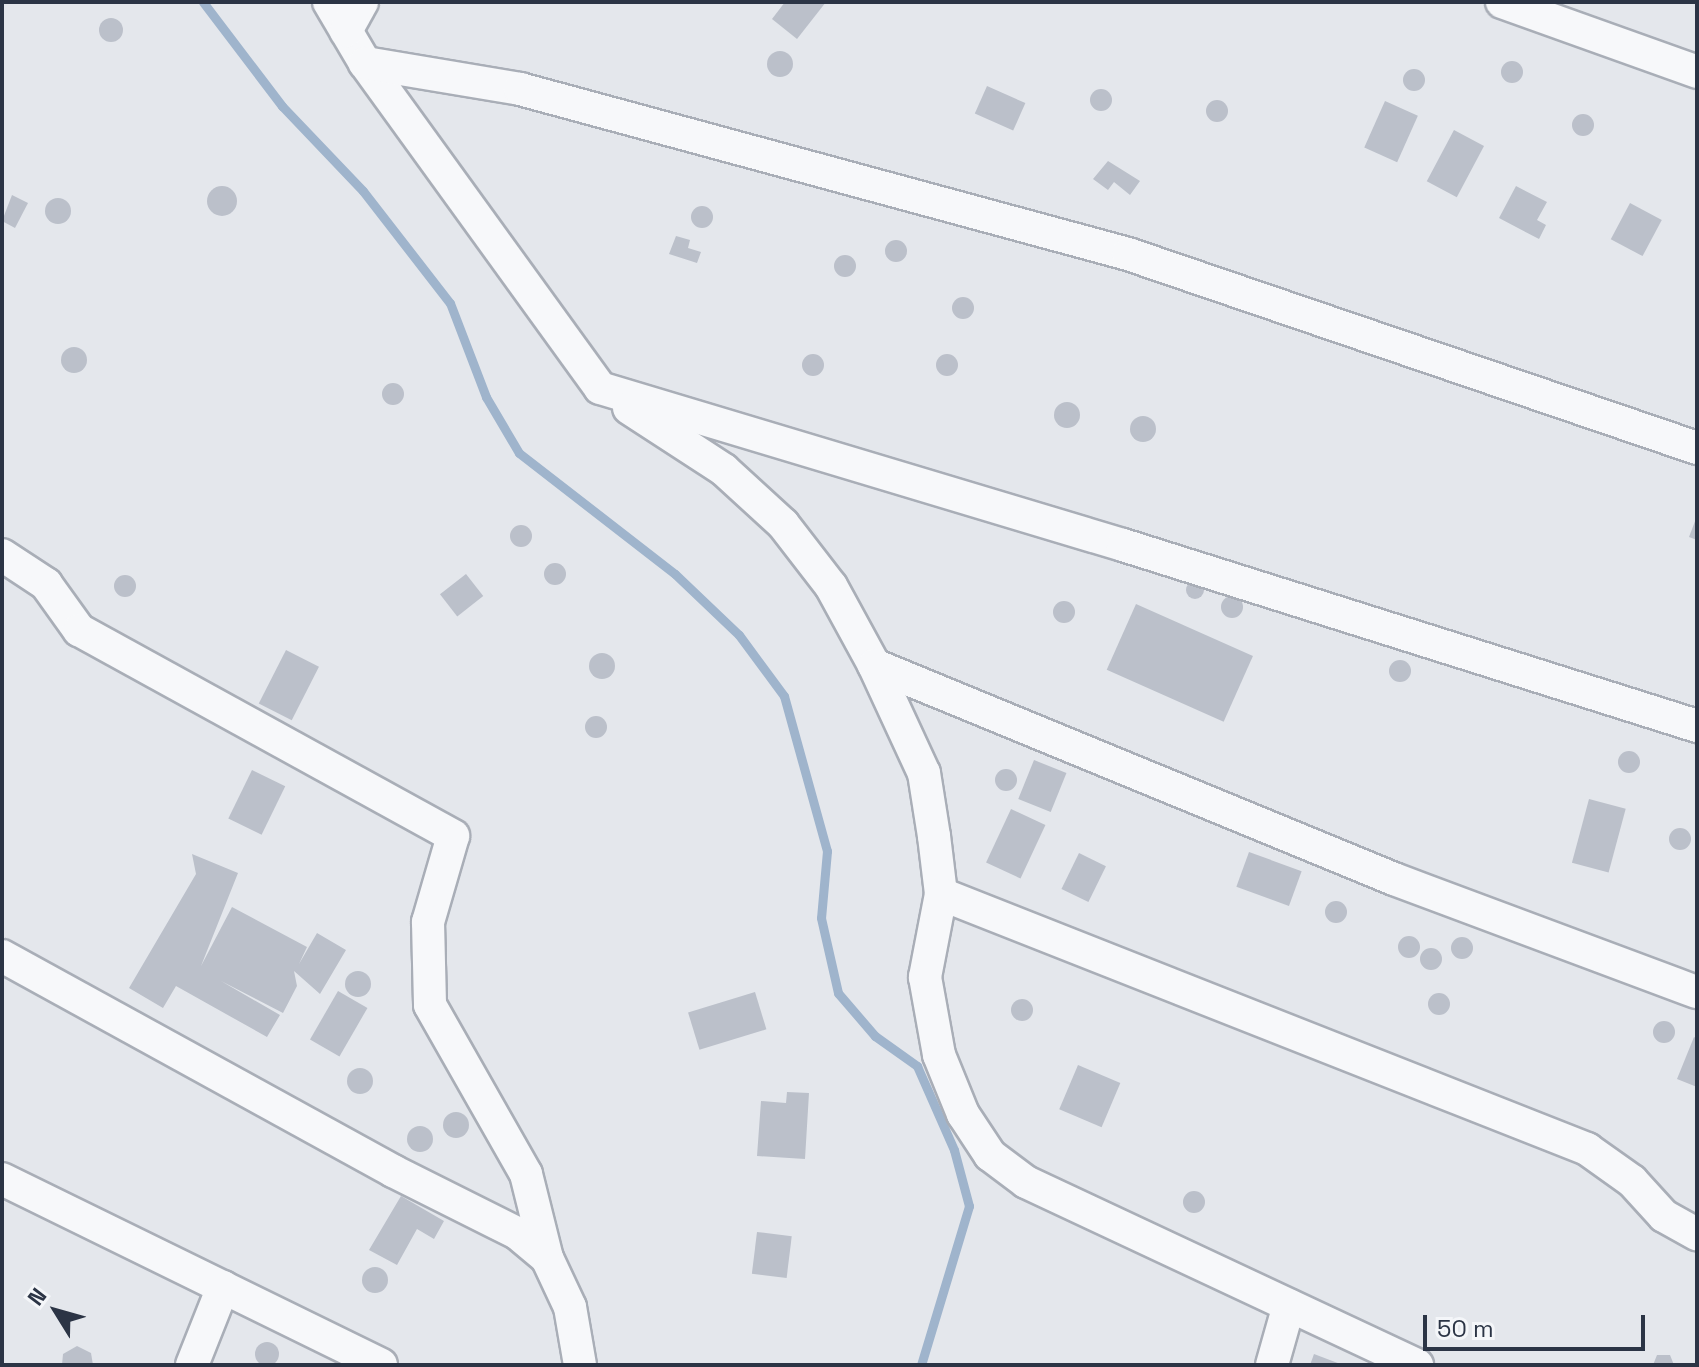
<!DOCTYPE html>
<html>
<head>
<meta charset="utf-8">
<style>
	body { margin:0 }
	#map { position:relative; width:1699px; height:1367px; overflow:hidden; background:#e4e7ec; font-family:"Space Grotesk",sans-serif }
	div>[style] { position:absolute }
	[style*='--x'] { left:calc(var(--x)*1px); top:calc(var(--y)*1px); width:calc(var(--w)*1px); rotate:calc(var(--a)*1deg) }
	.stream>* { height:9px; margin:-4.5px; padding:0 4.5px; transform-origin:4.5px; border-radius:4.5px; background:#9fb4cc }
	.building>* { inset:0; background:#bbc0ca; transform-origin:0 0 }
	.round { border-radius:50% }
	.roads { filter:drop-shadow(2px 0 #a9aeb7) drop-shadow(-2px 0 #a9aeb7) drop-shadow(0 2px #a9aeb7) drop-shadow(0 -2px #a9aeb7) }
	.minor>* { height:32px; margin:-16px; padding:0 16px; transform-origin:16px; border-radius:16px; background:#f7f8fa }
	span { translate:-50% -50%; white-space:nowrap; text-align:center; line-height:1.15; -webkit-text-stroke:6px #f4f6f9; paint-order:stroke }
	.frame { position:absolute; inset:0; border:4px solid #2b3445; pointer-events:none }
	.north { position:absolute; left:16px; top:1271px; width:80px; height:80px; -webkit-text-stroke:6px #f4f6f9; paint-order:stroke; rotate:307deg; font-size:22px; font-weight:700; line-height:32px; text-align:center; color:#2b3445 }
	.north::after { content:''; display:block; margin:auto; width:28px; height:36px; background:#2b3445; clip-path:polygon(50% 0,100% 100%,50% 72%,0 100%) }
	.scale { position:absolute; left:1423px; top:1315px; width:222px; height:36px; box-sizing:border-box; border:4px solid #2b3445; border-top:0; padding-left:10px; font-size:24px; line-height:28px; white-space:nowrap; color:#2b3445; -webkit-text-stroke:6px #f4f6f9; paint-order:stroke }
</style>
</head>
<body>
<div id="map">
	<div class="stream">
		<div style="--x:203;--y:2;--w:131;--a:52.8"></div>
		<div style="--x:282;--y:106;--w:117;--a:46.4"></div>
		<div style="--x:363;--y:191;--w:142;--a:52.2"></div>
		<div style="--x:450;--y:303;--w:101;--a:69"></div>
		<div style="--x:486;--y:397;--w:65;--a:59.5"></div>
		<div style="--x:519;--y:453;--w:197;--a:37.8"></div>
		<div style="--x:675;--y:574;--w:88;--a:43.6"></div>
		<div style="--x:739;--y:635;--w:76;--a:53.6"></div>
		<div style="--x:784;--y:696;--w:161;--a:74.5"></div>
		<div style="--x:827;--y:851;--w:67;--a:95.1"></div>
		<div style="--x:821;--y:918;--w:77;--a:77.2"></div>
		<div style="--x:838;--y:993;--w:57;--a:49.3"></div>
		<div style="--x:875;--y:1036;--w:52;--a:35.5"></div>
		<div style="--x:917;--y:1066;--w:92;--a:66.2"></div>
		<div style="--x:954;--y:1150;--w:58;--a:75"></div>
		<div style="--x:969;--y:1206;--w:166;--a:106.8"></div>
	</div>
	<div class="building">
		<div style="clip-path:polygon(785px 2px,826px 2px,797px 39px,772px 19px)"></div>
		<div class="round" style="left:99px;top:18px;width:24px;height:24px"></div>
		<div class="round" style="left:767px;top:51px;width:26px;height:26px"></div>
		<div class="round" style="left:1501px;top:61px;width:22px;height:22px"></div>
		<div class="round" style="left:1403px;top:69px;width:22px;height:22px"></div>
		<div style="left:987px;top:86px;width:42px;height:30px;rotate:24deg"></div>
		<div class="round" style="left:1090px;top:89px;width:22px;height:22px"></div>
		<div class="round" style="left:1206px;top:100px;width:22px;height:22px"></div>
		<div style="left:1385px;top:101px;width:36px;height:51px;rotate:24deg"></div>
		<div class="round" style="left:1572px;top:114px;width:22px;height:22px"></div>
		<div style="left:1454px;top:130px;width:34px;height:58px;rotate:28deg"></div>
		<div style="clip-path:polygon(1108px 161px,1140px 181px,1130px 195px,1114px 182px,1108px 190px,1093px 179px)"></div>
		<div style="clip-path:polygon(1516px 186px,1547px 202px,1537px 220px,1546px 225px,1539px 239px,1499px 218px)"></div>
		<div class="round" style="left:207px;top:186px;width:30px;height:30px"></div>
		<div style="clip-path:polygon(12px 195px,28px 203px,15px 228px,2px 221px)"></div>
		<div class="round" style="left:45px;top:198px;width:26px;height:26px"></div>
		<div style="left:1630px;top:203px;width:36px;height:41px;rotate:28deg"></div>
		<div class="round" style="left:691px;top:206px;width:22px;height:22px"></div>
		<div style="clip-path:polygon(676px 236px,690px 240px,688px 248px,701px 252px,697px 263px,669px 254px)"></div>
		<div class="round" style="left:885px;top:240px;width:22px;height:22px"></div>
		<div class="round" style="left:834px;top:255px;width:22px;height:22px"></div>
		<div class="round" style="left:952px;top:297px;width:22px;height:22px"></div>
		<div class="round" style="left:61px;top:347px;width:26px;height:26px"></div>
		<div class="round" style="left:936px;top:354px;width:22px;height:22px"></div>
		<div class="round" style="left:802px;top:354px;width:22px;height:22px"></div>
		<div class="round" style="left:382px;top:383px;width:22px;height:22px"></div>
		<div class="round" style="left:1054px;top:402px;width:26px;height:26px"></div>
		<div class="round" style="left:1130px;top:416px;width:26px;height:26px"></div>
		<div style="clip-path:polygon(1697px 516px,1697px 540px,1689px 537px)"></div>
		<div class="round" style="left:510px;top:525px;width:22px;height:22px"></div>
		<div class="round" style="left:544px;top:563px;width:22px;height:22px"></div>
		<div style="left:466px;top:574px;width:28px;height:33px;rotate:52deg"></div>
		<div class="round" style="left:114px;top:575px;width:22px;height:22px"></div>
		<div class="round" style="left:1186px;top:581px;width:18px;height:18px"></div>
		<div class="round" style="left:1221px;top:596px;width:22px;height:22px"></div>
		<div class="round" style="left:1053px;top:601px;width:22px;height:22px"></div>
		<div style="left:1136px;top:604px;width:128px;height:72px;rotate:24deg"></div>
		<div style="left:286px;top:650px;width:37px;height:60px;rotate:27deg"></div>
		<div class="round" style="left:589px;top:653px;width:26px;height:26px"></div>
		<div class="round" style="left:1389px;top:660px;width:22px;height:22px"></div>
		<div class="round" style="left:585px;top:716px;width:22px;height:22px"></div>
		<div class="round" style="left:1618px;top:751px;width:22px;height:22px"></div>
		<div style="left:1034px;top:760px;width:35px;height:42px;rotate:22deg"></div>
		<div class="round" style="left:995px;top:769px;width:22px;height:22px"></div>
		<div style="left:252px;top:770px;width:37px;height:54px;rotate:26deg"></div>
		<div style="left:1589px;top:799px;width:38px;height:66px;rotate:15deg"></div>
		<div style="left:1011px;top:809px;width:38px;height:59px;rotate:25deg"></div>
		<div class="round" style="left:1669px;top:828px;width:22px;height:22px"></div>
		<div style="left:1249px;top:852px;width:56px;height:37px;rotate:20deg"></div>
		<div style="left:1079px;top:853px;width:30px;height:40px;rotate:26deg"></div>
		<div style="clip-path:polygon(192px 854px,238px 873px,201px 966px,232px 907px,307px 947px,299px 964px,317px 933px,346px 950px,320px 994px,294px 971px,297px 986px,283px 1013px,221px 981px,280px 1015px,267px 1037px,176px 986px,163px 1008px,129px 988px,196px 874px)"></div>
		<div class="round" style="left:1325px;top:901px;width:22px;height:22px"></div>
		<div class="round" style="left:1398px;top:936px;width:22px;height:22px"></div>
		<div class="round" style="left:1451px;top:937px;width:22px;height:22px"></div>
		<div class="round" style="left:1420px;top:948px;width:22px;height:22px"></div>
		<div class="round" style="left:345px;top:971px;width:26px;height:26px"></div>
		<div style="left:338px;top:991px;width:34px;height:56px;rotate:30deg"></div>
		<div style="left:755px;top:992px;width:39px;height:70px;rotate:73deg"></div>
		<div class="round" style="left:1428px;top:993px;width:22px;height:22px"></div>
		<div class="round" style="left:1011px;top:999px;width:22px;height:22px"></div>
		<div class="round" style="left:1653px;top:1021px;width:22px;height:22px"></div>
		<div style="clip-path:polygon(1694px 1037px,1697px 1039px,1697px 1087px,1677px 1079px)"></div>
		<div style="left:1078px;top:1065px;width:46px;height:48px;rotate:23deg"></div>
		<div class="round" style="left:347px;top:1068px;width:26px;height:26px"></div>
		<div style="clip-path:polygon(787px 1092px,809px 1093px,805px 1159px,757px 1156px,761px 1101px,786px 1103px)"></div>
		<div class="round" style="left:443px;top:1112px;width:26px;height:26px"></div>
		<div class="round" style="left:407px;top:1126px;width:26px;height:26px"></div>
		<div class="round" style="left:1183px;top:1191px;width:22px;height:22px"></div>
		<div style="clip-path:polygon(401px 1196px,444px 1221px,434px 1239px,417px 1229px,397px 1265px,369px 1250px)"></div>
		<div style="left:757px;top:1232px;width:35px;height:42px;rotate:7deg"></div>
		<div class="round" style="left:362px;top:1267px;width:26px;height:26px"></div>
		<div class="round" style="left:255px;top:1342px;width:24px;height:24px"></div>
		<div style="clip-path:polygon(77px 1346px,91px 1353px,93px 1365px,62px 1365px,63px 1354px)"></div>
		<div style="clip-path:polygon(1314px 1354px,1343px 1365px,1310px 1365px)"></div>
		<div style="clip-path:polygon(1657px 1355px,1670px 1355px,1674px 1365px,1653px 1365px)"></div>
	</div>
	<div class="roads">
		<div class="minor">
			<div style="--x:329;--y:2;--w:71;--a:59.5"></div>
			<div style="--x:365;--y:63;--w:401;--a:54.1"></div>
			<div style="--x:600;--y:388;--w:546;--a:16.71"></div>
			<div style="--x:1123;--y:545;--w:602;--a:17.5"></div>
			<div style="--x:1502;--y:2;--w:207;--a:19.7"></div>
			<div style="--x:346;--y:31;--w:33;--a:-61"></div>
			<div style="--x:365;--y:63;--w:157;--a:9.5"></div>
			<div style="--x:520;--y:89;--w:630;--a:15.18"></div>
			<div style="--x:1128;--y:254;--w:601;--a:18.83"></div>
			<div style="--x:629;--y:408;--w:113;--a:33.1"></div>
			<div style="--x:724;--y:470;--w:80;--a:42.5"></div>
			<div style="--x:783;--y:524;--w:78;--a:52.3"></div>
			<div style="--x:831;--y:586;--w:90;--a:61.4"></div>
			<div style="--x:874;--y:665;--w:119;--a:65.2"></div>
			<div style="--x:924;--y:773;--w:64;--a:81"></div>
			<div style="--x:934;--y:836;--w:58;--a:83.1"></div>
			<div style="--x:941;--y:894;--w:85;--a:100.9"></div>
			<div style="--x:925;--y:977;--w:79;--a:79.8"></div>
			<div style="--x:939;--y:1055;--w:64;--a:67.9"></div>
			<div style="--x:963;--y:1114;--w:49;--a:56.6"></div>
			<div style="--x:990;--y:1155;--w:45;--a:36.9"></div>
			<div style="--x:1026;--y:1182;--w:432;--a:25.1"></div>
			<div style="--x:2;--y:555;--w:53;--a:33.4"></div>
			<div style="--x:46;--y:584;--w:57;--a:54.3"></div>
			<div style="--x:79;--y:630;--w:427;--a:28.8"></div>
			<div style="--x:453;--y:836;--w:90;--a:106.2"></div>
			<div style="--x:428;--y:922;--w:83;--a:88.6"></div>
			<div style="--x:430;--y:1005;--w:194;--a:60.4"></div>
			<div style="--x:526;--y:1174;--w:87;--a:76"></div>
			<div style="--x:874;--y:665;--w:562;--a:22.37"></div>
			<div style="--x:1394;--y:879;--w:323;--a:20.5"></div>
			<div style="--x:941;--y:894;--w:695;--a:21.54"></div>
			<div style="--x:1587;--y:1149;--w:55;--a:35.4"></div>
			<div style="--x:1632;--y:1181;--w:47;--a:47.6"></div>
			<div style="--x:1664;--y:1216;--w:38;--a:29"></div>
			<div style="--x:2;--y:956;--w:446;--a:28.8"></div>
			<div style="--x:393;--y:1171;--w:139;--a:26.6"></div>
			<div style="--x:517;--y:1233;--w:39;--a:40"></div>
			<div style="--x:547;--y:1258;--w:54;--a:64.9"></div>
			<div style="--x:570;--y:1307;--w:59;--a:80.2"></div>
			<div style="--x:2;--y:1179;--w:422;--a:26.1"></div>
			<div style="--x:192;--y:1365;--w:84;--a:-68.3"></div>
			<div style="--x:1272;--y:1365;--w:62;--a:-74.2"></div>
		</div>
	</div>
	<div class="frame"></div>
	<div class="north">N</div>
	<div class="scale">50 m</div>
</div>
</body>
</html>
